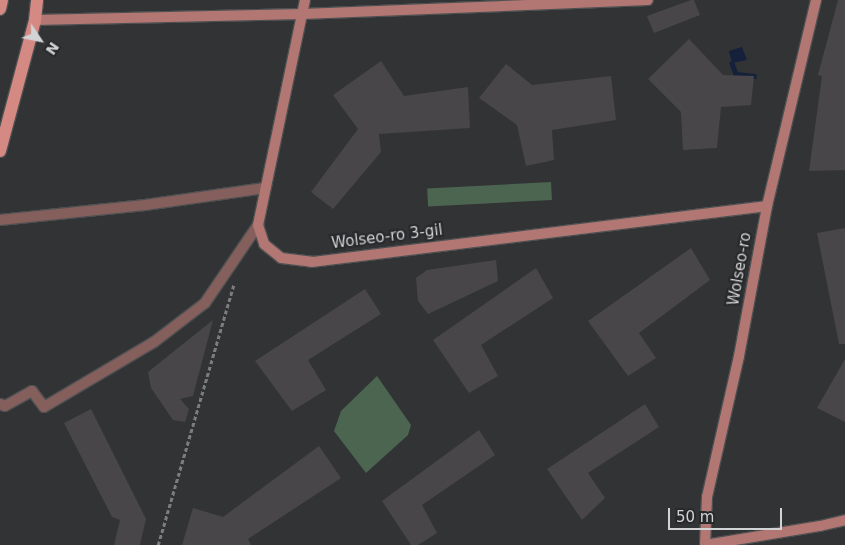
<!DOCTYPE html>
<html>
<head>
<meta charset="utf-8">
<style>
	body { margin:0 }
	#map { position:relative; width:845px; height:545px; overflow:hidden; background:#313335; font-family:"DejaVu Sans",sans-serif }
	div>[style] { position:absolute }
	[style*='--x'] { left:calc(var(--x)*1px); top:calc(var(--y)*1px); width:calc(var(--w)*1px); rotate:calc(var(--a)*1deg) }
	.green>* { inset:0; background:#4c6550; transform-origin:0 0 }
	.water>* { inset:0; background:#15213a }
	.stream>* { height:4.5px; margin:-2.25px; padding:0 2.25px; transform-origin:2.25px; border-radius:2.25px; background:#15213a }
	.building>* { inset:0; background:#484648 }
	.path>* { height:2.5px; margin-top:-1.25px; transform-origin:0; background:repeating-linear-gradient(90deg,#7b7d7f 0 4px,transparent 0 6.5px) }
	.roads { filter:drop-shadow(1px 0 #4e5052) drop-shadow(-1px 0 #4e5052) drop-shadow(0 1px #4e5052) drop-shadow(0 -1px #4e5052) }
	.street>* { height:10px; margin:-5px; padding:0 5px; transform-origin:5px; border-radius:5px; background:#855f5c }
	.secondary>* { height:10px; margin:-5px; padding:0 5px; transform-origin:5px; border-radius:5px; background:#b27772 }
	.primary>* { height:12px; margin:-6px; padding:0 6px; transform-origin:6px; border-radius:6px; background:#d58983 }
	span { translate:-50% -50%; white-space:nowrap; text-align:center; line-height:1.15; -webkit-text-stroke:4.5px #28292b; paint-order:stroke }
	.street-label { font-size:15px; color:#d2d3d5 }
	.north { position:absolute; left:15px; top:15px; width:50px; height:50px; -webkit-text-stroke:4px #28292b; paint-order:stroke; rotate:124deg; font-size:14px; font-weight:700; line-height:20px; text-align:center; color:#d2d3d5 }
	.north::after { content:''; display:block; margin:auto; width:18px; height:22px; background:#d2d3d5; clip-path:polygon(50% 0,100% 100%,50% 72%,0 100%) }
	.scale { position:absolute; left:668px; top:508px; width:114px; height:22px; box-sizing:border-box; border:2px solid #d2d3d5; border-top:0; padding-left:6px; font-size:15px; line-height:18px; white-space:nowrap; color:#d2d3d5; -webkit-text-stroke:4px #28292b; paint-order:stroke }
</style>
</head>
<body>
<div id="map">
	<div class="green">
		<div style="left:551px;top:182px;width:18px;height:124px;rotate:87deg"></div>
		<div style="clip-path:polygon(377px 376px,411px 425px,408px 435px,366px 473px,334px 431px,341px 411px)"></div>
	</div>
	<div class="water">
		<div style="clip-path:polygon(742px 47px,747px 60px,732px 63px,729px 51px)"></div>
	</div>
	<div class="stream">
		<div style="--x:732;--y:63;--w:12;--a:70"></div>
		<div style="--x:736;--y:74;--w:18;--a:6"></div>
	</div>
	<div class="building">
		<div style="clip-path:polygon(691px 0,694px 0,700px 15px,654px 33px,647px 16px)"></div>
		<div style="clip-path:polygon(838px 0,845px 0,845px 170px,809px 171px,822px 76px,818px 75px)"></div>
		<div style="clip-path:polygon(689px 39px,723px 75px,754px 76px,751px 105px,721px 107px,717px 148px,683px 150px,681px 112px,648px 79px)"></div>
		<div style="clip-path:polygon(381px 61px,404px 96px,468px 87px,470px 128px,379px 134px,381px 152px,333px 209px,311px 192px,358px 129px,333px 95px)"></div>
		<div style="clip-path:polygon(506px 64px,532px 85px,611px 76px,616px 120px,552px 130px,554px 160px,526px 166px,517px 125px,479px 98px)"></div>
		<div style="clip-path:polygon(845px 228px,845px 344px,839px 344px,817px 233px)"></div>
		<div style="clip-path:polygon(691px 248px,710px 280px,639px 333px,656px 358px,628px 376px,588px 321px)"></div>
		<div style="clip-path:polygon(496px 260px,498px 281px,428px 314px,418px 301px,416px 278px,427px 270px)"></div>
		<div style="clip-path:polygon(536px 268px,553px 298px,481px 345px,498px 376px,469px 393px,433px 340px)"></div>
		<div style="clip-path:polygon(365px 289px,381px 314px,308px 360px,326px 390px,292px 411px,255px 361px)"></div>
		<div style="clip-path:polygon(213px 320px,193px 396px,180px 399px,189px 409px,185px 422px,173px 420px,151px 388px,148px 372px)"></div>
		<div style="clip-path:polygon(845px 359px,845px 422px,817px 408px)"></div>
		<div style="clip-path:polygon(645px 404px,659px 427px,588px 473px,605px 498px,582px 520px,547px 469px)"></div>
		<div style="clip-path:polygon(91px 409px,146px 519px,140px 545px,114px 545px,120px 520px,112px 517px,64px 423px)"></div>
		<div style="clip-path:polygon(479px 430px,495px 455px,422px 505px,437px 533px,418px 545px,411px 545px,382px 501px)"></div>
		<div style="clip-path:polygon(319px 446px,341px 478px,248px 539px,251px 545px,182px 545px,193px 508px,223px 517px)"></div>
	</div>
	<div class="path">
		<div style="--x:158;--y:545;--w:272;--a:-73.8"></div>
	</div>
	<div class="roads">
		<div class="street">
			<div style="--x:0;--y:220;--w:146;--a:-5.9"></div>
			<div style="--x:145;--y:205;--w:121;--a:-8.1"></div>
			<div style="--x:0;--y:404;--w:5;--a:22"></div>
			<div style="--x:5;--y:406;--w:31;--a:-29"></div>
			<div style="--x:32;--y:391;--w:20;--a:53"></div>
			<div style="--x:44;--y:407;--w:128;--a:-30.6"></div>
			<div style="--x:154;--y:342;--w:64;--a:-37.4"></div>
			<div style="--x:205;--y:303;--w:94;--a:-55.8"></div>
		</div>
		<div class="secondary">
			<div style="--x:305;--y:0;--w:230;--a:101.8"></div>
			<div style="--x:258;--y:225;--w:20;--a:72"></div>
			<div style="--x:264;--y:244;--w:22;--a:39"></div>
			<div style="--x:281;--y:258;--w:31;--a:7"></div>
			<div style="--x:312;--y:262;--w:458;--a:-7"></div>
			<div style="--x:35;--y:20;--w:267;--a:-1.3"></div>
			<div style="--x:302;--y:14;--w:346;--a:-2.3"></div>
			<div style="--x:705;--y:545;--w:48;--a:-87.6"></div>
			<div style="--x:707;--y:497;--w:145;--a:-77.2"></div>
			<div style="--x:739;--y:356;--w:153;--a:-79.4"></div>
			<div style="--x:767;--y:206;--w:212;--a:-76.6"></div>
			<div style="--x:705;--y:545;--w:117;--a:-9.4"></div>
			<div style="--x:820;--y:526;--w:26;--a:-13"></div>
		</div>
		<div class="primary">
			<div style="--x:0;--y:9;--w:9;--a:-77"></div>
			<div style="--x:0;--y:151;--w:136;--a:-75"></div>
			<div style="--x:35;--y:20;--w:20;--a:-84"></div>
		</div>
	</div>
	<div class="street-label">
		<span style="left:387px;top:237px;rotate:-7deg">Wolseo-ro 3-gil</span>
		<span style="left:740px;top:269px;rotate:-80deg">Wolseo-ro</span>
	</div>
	<div class="north">N</div>
	<div class="scale">50 m</div>
</div>
</body>
</html>
